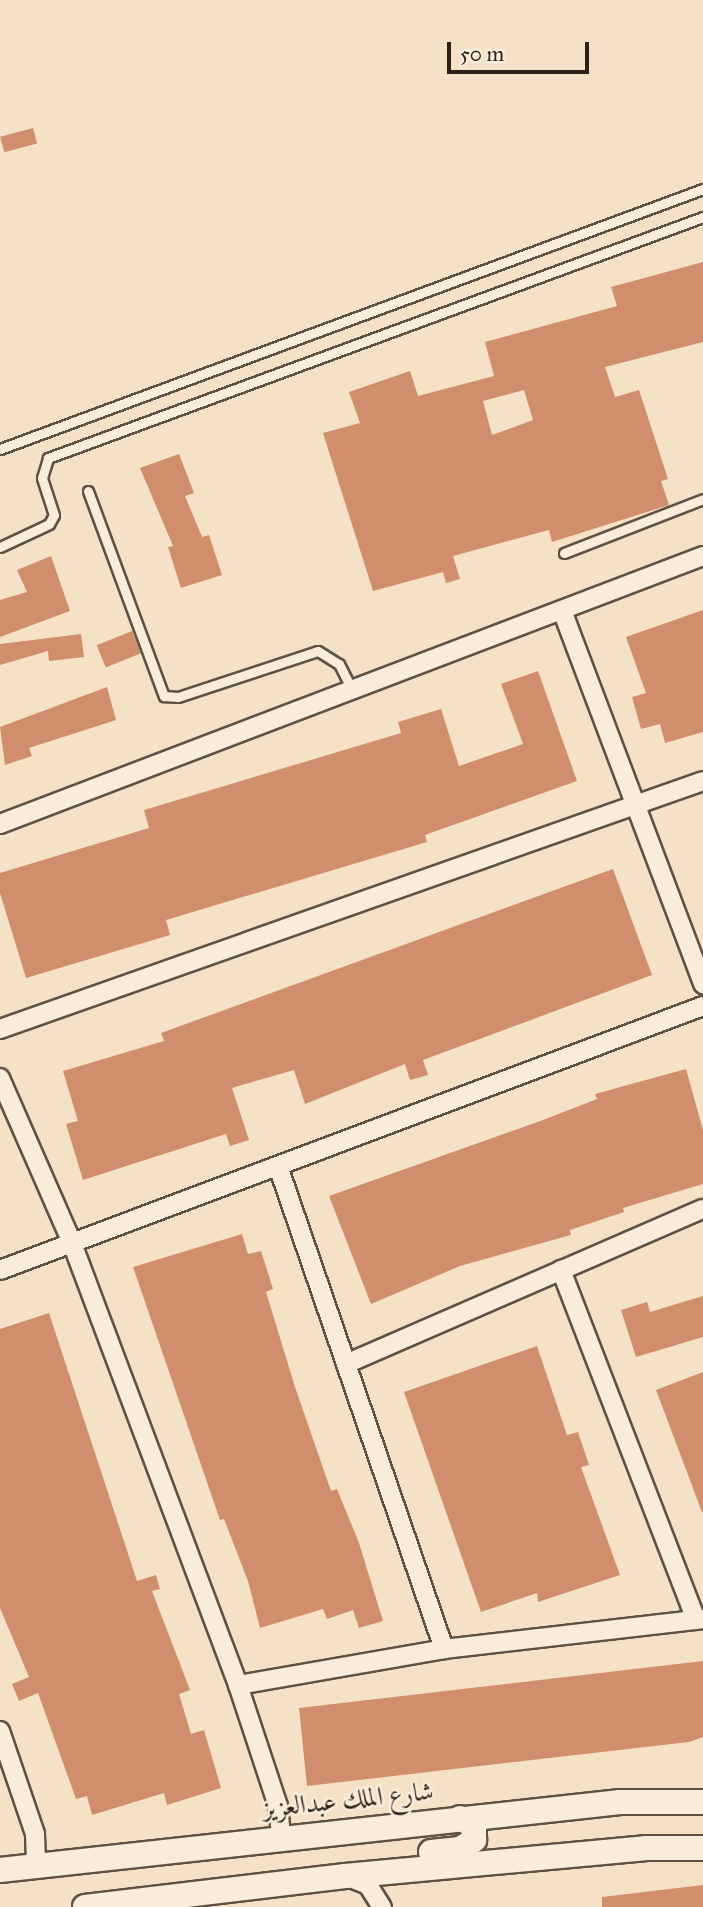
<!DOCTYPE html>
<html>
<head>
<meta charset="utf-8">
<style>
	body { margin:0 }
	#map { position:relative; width:703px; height:1907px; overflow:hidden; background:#f5e1c6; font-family:"IM FELL Great Primer",Amiri,serif }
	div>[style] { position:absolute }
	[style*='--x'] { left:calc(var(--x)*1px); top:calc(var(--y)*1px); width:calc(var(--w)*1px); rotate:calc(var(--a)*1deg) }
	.building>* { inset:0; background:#d18e6c; transform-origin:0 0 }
	.roads { filter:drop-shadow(2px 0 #5e5144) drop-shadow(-2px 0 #5e5144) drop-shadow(0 2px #5e5144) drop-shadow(0 -2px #5e5144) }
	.lane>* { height:9px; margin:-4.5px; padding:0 4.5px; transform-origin:4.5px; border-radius:4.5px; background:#f8ecda }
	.street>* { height:18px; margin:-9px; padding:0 9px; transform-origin:9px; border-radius:9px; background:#f8ecda }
	.secondary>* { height:24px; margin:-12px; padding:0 12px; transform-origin:12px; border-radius:12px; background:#f8ecda }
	span { translate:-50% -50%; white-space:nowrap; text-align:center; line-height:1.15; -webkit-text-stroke:5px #f8ecda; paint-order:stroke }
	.street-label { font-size:26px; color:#2b2119 }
	.scale { position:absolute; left:447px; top:42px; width:142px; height:32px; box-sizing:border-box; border:4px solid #2b2119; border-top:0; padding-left:9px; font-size:21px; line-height:24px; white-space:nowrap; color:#2b2119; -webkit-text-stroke:5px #f8ecda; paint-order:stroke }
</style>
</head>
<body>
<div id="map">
	<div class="building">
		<div style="left:33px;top:128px;width:16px;height:34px;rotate:75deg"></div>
		<div style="clip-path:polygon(evenodd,703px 262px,703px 342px,605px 367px,615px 397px,639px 390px,668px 479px,661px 481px,669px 505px,552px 542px,549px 530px,453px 556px,460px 579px,446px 583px,443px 572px,373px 591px,323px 433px,360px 423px,349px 392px,410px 371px,418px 396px,494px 376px,485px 342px,617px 306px,611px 287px,703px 262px,524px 390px,533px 420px,492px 435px,483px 401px,524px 390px)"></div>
		<div style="clip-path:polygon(179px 454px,194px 493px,185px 496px,202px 537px,209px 535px,222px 575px,181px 588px,168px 547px,173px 546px,140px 468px)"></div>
		<div style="clip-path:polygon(51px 556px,70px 611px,0 637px,0 600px,27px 592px,17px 570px)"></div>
		<div style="clip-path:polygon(703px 610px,703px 732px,665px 743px,660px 724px,641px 729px,632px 697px,646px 693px,626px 637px)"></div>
		<div style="left:132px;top:631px;width:24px;height:38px;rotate:68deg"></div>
		<div style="clip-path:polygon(81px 634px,84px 657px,49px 661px,48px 651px,0 665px,0 644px)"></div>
		<div style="clip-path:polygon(538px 671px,577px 781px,425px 835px,427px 842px,166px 920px,170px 935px,26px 978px,0 893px,0 873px,149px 828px,144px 810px,401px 733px,398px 722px,441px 709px,459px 766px,523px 744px,501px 684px)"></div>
		<div style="clip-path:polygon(107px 687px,116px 720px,29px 748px,32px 756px,5px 765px,0 727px)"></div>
		<div style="clip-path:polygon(613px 869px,652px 975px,423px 1060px,428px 1075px,410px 1080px,405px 1064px,305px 1104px,294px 1070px,232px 1088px,249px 1140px,230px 1146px,226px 1134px,83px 1180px,66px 1124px,78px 1121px,63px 1071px,164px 1041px,161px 1033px)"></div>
		<div style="clip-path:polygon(686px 1069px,703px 1130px,703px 1184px,623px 1208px,624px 1212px,570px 1230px,571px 1235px,460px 1266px,371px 1304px,329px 1196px,543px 1120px,597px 1099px,595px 1094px)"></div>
		<div style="clip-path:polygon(242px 1234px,248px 1254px,261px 1251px,273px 1289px,266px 1292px,295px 1387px,331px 1491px,337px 1489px,359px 1543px,383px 1621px,359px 1628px,353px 1610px,327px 1619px,323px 1609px,260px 1628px,248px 1581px,224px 1519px,220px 1520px,133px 1267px)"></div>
		<div style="clip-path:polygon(703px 1296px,703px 1337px,636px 1357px,621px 1310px,647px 1302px,650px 1312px)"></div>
		<div style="clip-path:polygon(49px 1313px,137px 1581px,156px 1575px,160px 1589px,152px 1591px,190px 1690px,179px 1694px,191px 1734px,204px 1730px,221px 1788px,167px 1805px,164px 1793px,92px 1815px,87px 1796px,76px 1799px,38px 1693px,19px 1701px,12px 1684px,29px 1677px,0 1608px,0 1329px)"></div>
		<div style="clip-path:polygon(537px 1346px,567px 1435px,578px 1432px,589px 1465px,581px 1467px,620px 1575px,538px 1602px,537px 1593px,481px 1612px,404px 1392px)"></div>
		<div style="clip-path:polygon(703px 1372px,703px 1512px,702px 1512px,656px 1390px)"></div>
		<div style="clip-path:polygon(703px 1661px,703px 1737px,689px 1742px,307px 1786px,299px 1708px)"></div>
		<div style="clip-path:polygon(703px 1885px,703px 1907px,602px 1907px,602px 1897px)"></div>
	</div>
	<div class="roads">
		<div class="lane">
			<div style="--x:0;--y:449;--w:750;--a:-20.3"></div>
			<div style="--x:88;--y:491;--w:219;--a:69.7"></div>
			<div style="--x:164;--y:696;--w:14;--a:4"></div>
			<div style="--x:178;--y:697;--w:147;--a:-18.2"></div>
			<div style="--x:318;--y:651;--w:25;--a:32"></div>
			<div style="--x:339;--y:664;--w:29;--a:63"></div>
			<div style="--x:0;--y:547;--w:54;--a:-25.1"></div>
			<div style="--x:49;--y:524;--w:10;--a:-61"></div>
			<div style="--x:54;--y:515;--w:39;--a:-108"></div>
			<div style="--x:42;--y:478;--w:21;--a:-73"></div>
			<div style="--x:48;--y:458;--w:698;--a:-20.2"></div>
			<div style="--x:564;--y:553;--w:149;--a:-21.2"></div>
		</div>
		<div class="street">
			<div style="--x:563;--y:613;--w:397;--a:69.3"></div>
			<div style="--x:0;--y:824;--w:752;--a:-20.87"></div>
			<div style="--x:0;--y:1029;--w:745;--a:-19.43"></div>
			<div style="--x:0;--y:1078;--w:180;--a:66.4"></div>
			<div style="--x:72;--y:1243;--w:472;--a:69.4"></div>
			<div style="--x:238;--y:1685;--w:127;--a:71.7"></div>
			<div style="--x:278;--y:1806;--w:31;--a:84"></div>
			<div style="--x:278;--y:1166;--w:511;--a:71.03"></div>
			<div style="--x:0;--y:1270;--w:751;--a:-20.58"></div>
			<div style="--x:561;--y:1270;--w:375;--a:68.9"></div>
			<div style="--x:346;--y:1364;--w:389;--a:-23.5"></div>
			<div style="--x:238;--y:1685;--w:209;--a:-9.9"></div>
			<div style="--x:444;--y:1649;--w:261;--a:-6.6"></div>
			<div style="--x:0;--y:1731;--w:109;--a:71.2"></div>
			<div style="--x:35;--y:1834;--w:32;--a:88"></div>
			<div style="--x:348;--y:1877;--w:22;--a:22"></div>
			<div style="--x:368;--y:1885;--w:26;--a:58"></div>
		</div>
		<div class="secondary">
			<div style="--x:431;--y:1852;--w:29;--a:-6"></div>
			<div style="--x:460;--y:1849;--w:17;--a:-33"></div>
			<div style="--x:474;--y:1840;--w:14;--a:-90"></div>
			<div style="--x:474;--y:1826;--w:16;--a:-150"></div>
			<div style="--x:0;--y:1870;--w:624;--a:-6.26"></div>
			<div style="--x:620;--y:1802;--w:83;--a:0"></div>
			<div style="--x:85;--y:1907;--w:262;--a:-6.8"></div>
			<div style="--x:345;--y:1876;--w:301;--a:-5.3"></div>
			<div style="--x:645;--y:1848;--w:58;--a:0"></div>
		</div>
	</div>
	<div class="street-label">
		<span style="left:348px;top:1800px;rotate:-6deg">شارع الملك عبدالعزيز</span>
	</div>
	<div class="scale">50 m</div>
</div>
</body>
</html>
